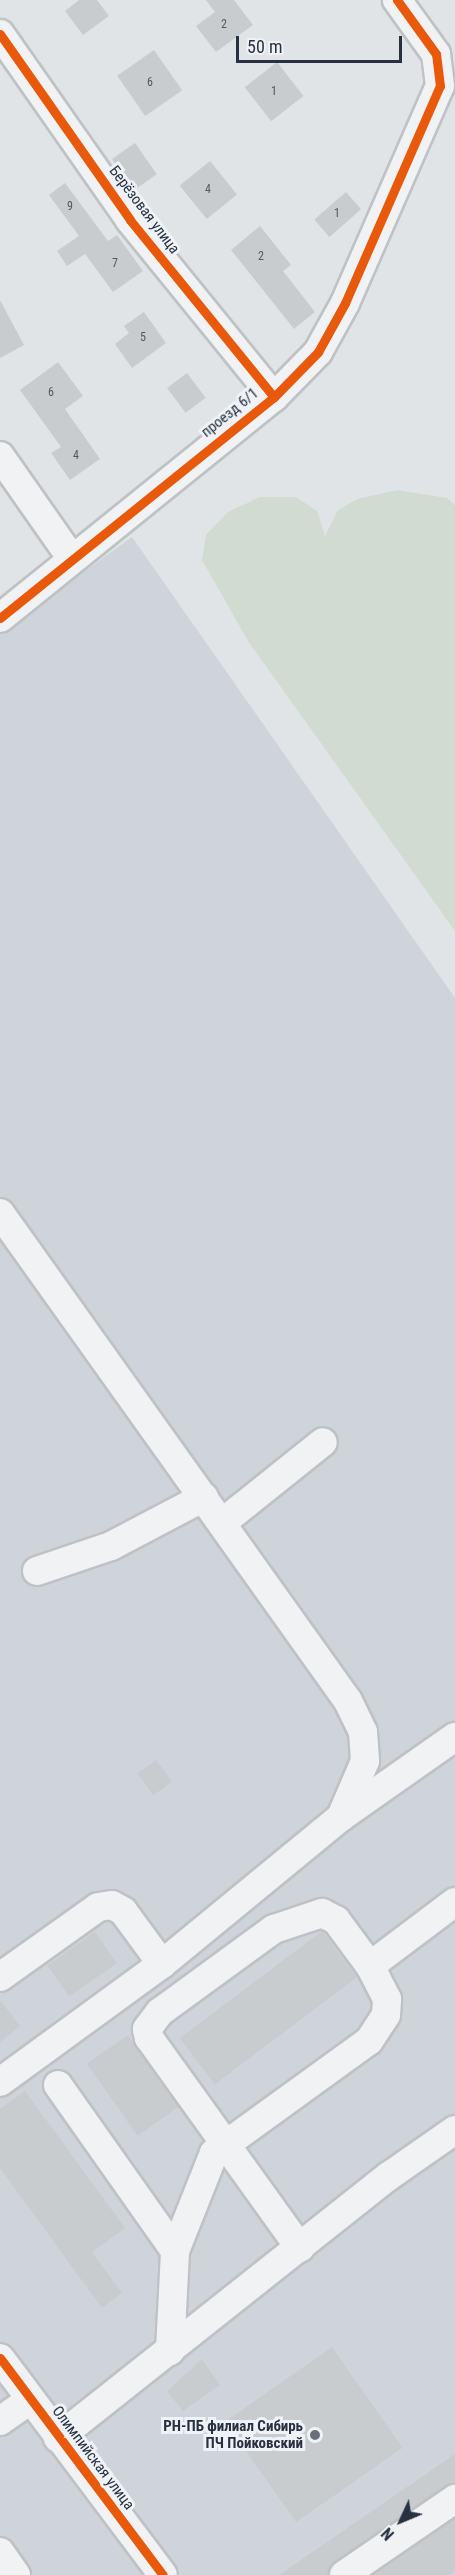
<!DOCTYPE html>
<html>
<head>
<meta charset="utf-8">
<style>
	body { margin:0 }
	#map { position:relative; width:455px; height:2575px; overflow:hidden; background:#e1e4e7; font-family:"Roboto Condensed",sans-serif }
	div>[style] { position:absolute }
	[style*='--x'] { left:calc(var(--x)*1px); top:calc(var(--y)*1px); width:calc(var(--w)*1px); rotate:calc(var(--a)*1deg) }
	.built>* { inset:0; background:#cfd3da }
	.green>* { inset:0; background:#d2dbd2 }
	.building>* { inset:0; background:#c9cccf; transform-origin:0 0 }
	.roads { filter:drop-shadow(2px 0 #bfc2c5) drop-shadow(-2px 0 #bfc2c5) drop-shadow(0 2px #bfc2c5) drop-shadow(0 -2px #bfc2c5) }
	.minor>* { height:28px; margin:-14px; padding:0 14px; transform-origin:14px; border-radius:14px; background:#f1f2f3 }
	.cycleway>* { height:9px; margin:-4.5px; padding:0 4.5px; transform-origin:4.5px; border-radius:4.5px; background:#e8590c }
	.dots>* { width:16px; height:16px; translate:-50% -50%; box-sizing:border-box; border:3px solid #eff2f6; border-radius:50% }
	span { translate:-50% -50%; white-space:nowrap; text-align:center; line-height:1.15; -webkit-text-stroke:6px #eff2f6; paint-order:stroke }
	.number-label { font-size:12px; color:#505865 }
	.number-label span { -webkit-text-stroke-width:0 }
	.street-label { font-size:15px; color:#273141 }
	.poi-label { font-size:15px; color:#273141; font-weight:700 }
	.right { translate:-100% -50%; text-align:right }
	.north { position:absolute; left:371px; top:2491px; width:60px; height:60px; -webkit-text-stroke:4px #eff2f6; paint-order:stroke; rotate:226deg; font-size:16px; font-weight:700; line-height:24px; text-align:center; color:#273141 }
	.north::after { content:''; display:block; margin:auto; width:21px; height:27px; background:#273141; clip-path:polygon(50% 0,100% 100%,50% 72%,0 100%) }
	.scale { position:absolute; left:236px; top:36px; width:166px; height:27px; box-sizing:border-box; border:3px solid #273141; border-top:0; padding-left:8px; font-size:18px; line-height:21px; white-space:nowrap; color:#273141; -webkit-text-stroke:4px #eff2f6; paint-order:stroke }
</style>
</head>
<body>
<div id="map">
	<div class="built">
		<div style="clip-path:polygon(132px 537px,455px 998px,455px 2575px,0 2575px,0 632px)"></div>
	</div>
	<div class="green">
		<div style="clip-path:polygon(397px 490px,447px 498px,455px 505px,455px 931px,248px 641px,202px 560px,206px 535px,228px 512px,260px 497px,296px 497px,317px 511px,325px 536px,338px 510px,357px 499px)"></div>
	</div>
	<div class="building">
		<div style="clip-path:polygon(79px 0,97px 0,109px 16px,83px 35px,65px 11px)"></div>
		<div style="clip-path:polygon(206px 0,234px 0,253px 25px,216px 52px,196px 26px,215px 12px)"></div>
		<div style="left:154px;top:50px;width:49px;height:45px;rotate:55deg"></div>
		<div style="left:277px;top:62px;width:43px;height:41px;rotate:52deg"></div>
		<div style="left:135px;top:143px;width:38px;height:28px;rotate:55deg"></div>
		<div style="left:210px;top:161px;width:43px;height:39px;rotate:51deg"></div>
		<div style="clip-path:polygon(65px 183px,108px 241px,117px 235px,143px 271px,113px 292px,85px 254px,67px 266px,57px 251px,79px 236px,49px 195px)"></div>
		<div style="left:346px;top:192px;width:23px;height:42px;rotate:49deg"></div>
		<div style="clip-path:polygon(260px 226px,291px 265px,283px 271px,315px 312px,294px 329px,231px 250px)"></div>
		<div style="clip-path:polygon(0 300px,24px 345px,0 358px)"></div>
		<div style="clip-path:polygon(144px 312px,166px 343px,132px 368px,115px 344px,129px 333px,124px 326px)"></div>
		<div style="clip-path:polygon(58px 362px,83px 396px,65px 409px,100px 459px,70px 480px,51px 453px,61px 447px,20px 390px)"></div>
		<div style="left:187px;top:373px;width:31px;height:25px;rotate:53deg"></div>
		<div style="left:156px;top:1760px;width:27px;height:23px;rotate:54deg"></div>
		<div style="left:322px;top:1931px;width:58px;height:178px;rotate:53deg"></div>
		<div style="left:95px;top:1932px;width:38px;height:58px;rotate:55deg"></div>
		<div style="clip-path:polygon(0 2000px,20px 2026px,0 2042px)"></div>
		<div style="left:128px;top:2035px;width:88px;height:50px;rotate:55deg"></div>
		<div style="clip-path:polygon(25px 2091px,125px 2228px,92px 2252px,122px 2293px,102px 2308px,0 2168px,0 2109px)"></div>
		<div style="left:332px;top:2347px;width:123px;height:130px;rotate:55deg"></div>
		<div style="clip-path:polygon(202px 2359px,220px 2385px,183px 2411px,167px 2391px)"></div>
		<div style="clip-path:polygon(455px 2454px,455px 2483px,335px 2561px,328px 2575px,279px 2575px)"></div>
		<div style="clip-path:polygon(455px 2519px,455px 2571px,449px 2575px,373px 2575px)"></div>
	</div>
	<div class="roads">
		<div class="minor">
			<div style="--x:0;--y:34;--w:227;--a:55"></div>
			<div style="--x:130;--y:220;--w:228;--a:50.9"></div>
			<div style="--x:0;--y:456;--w:126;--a:55"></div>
			<div style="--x:0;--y:618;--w:352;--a:-38.9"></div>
			<div style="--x:274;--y:397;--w:63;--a:-45.6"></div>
			<div style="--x:318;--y:352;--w:56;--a:-61.1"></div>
			<div style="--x:345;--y:303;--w:237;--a:-66.4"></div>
			<div style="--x:440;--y:86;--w:32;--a:-97"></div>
			<div style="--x:436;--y:54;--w:67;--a:-125.8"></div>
			<div style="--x:0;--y:1213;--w:599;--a:54.51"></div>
			<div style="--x:348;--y:1701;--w:34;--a:64"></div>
			<div style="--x:363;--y:1732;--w:29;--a:86"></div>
			<div style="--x:365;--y:1761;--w:61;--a:113.2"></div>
			<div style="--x:222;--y:1523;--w:129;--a:-38.7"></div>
			<div style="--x:37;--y:1571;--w:78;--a:-18.7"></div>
			<div style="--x:111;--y:1546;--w:105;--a:-27.8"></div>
			<div style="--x:0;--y:1977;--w:120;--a:-35.5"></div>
			<div style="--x:98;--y:1907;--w:14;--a:-8"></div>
			<div style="--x:112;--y:1905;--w:13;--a:29"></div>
			<div style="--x:123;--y:1911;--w:66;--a:53.7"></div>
			<div style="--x:0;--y:2082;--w:200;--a:-36.1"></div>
			<div style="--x:162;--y:1964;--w:232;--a:-39.4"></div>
			<div style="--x:341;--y:1817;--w:139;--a:-35.1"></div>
			<div style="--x:58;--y:2085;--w:203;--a:54.8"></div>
			<div style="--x:300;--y:2248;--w:259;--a:-125.7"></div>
			<div style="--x:149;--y:2038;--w:9;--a:-103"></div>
			<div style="--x:147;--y:2029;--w:21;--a:-53"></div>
			<div style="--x:160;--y:2012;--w:141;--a:-36.1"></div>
			<div style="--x:274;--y:1929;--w:51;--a:-18.4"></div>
			<div style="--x:322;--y:1913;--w:16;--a:27"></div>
			<div style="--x:336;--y:1920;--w:57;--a:53.5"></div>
			<div style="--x:170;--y:2351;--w:100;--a:-87.1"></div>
			<div style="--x:175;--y:2251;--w:105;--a:-68.3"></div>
			<div style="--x:214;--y:2153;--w:191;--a:-35.9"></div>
			<div style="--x:369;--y:2041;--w:31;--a:-57"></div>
			<div style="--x:386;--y:2015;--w:16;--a:-86"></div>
			<div style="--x:387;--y:1999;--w:37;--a:-117"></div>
			<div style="--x:370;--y:1966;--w:106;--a:-37"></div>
			<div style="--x:0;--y:2358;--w:271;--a:53.1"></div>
			<div style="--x:0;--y:2421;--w:37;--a:-35"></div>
			<div style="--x:58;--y:2438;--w:422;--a:-38.4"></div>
			<div style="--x:389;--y:2176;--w:80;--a:-34.9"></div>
			<div style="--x:0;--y:2552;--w:28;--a:55"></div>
			<div style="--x:344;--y:2575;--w:135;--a:-34.4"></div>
		</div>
	</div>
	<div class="cycleway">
		<div style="--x:0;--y:34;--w:227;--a:55"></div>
		<div style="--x:130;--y:220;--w:228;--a:50.9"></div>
		<div style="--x:0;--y:618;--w:352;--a:-38.9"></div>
		<div style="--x:274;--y:397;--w:63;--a:-45.6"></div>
		<div style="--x:318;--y:352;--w:56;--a:-61.1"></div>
		<div style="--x:345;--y:303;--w:237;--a:-66.4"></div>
		<div style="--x:440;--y:86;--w:32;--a:-97"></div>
		<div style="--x:436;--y:54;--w:67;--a:-125.8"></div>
		<div style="--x:0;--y:2358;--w:271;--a:53.1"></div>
	</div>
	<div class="dots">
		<div style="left:315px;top:2435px;background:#68707b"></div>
	</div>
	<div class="number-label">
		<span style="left:224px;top:25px">2</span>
		<span style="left:150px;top:83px">6</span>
		<span style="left:274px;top:92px">1</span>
		<span style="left:208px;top:190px">4</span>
		<span style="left:70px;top:207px">9</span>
		<span style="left:337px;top:214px">1</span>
		<span style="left:261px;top:257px">2</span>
		<span style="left:115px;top:264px">7</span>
		<span style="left:143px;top:338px">5</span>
		<span style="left:51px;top:393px">6</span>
		<span style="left:76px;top:456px">4</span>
	</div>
	<div class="street-label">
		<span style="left:144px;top:210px;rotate:53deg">Берёзовая улица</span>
		<span style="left:230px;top:413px;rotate:-39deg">проезд 6/1</span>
		<span style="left:93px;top:2458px;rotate:53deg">Олимпийская улица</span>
	</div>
	<div class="poi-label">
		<span class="right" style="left:303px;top:2435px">РН-ПБ филиал Сибирь<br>ПЧ Пойковский</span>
	</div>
	<div class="north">N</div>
	<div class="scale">50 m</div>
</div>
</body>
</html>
